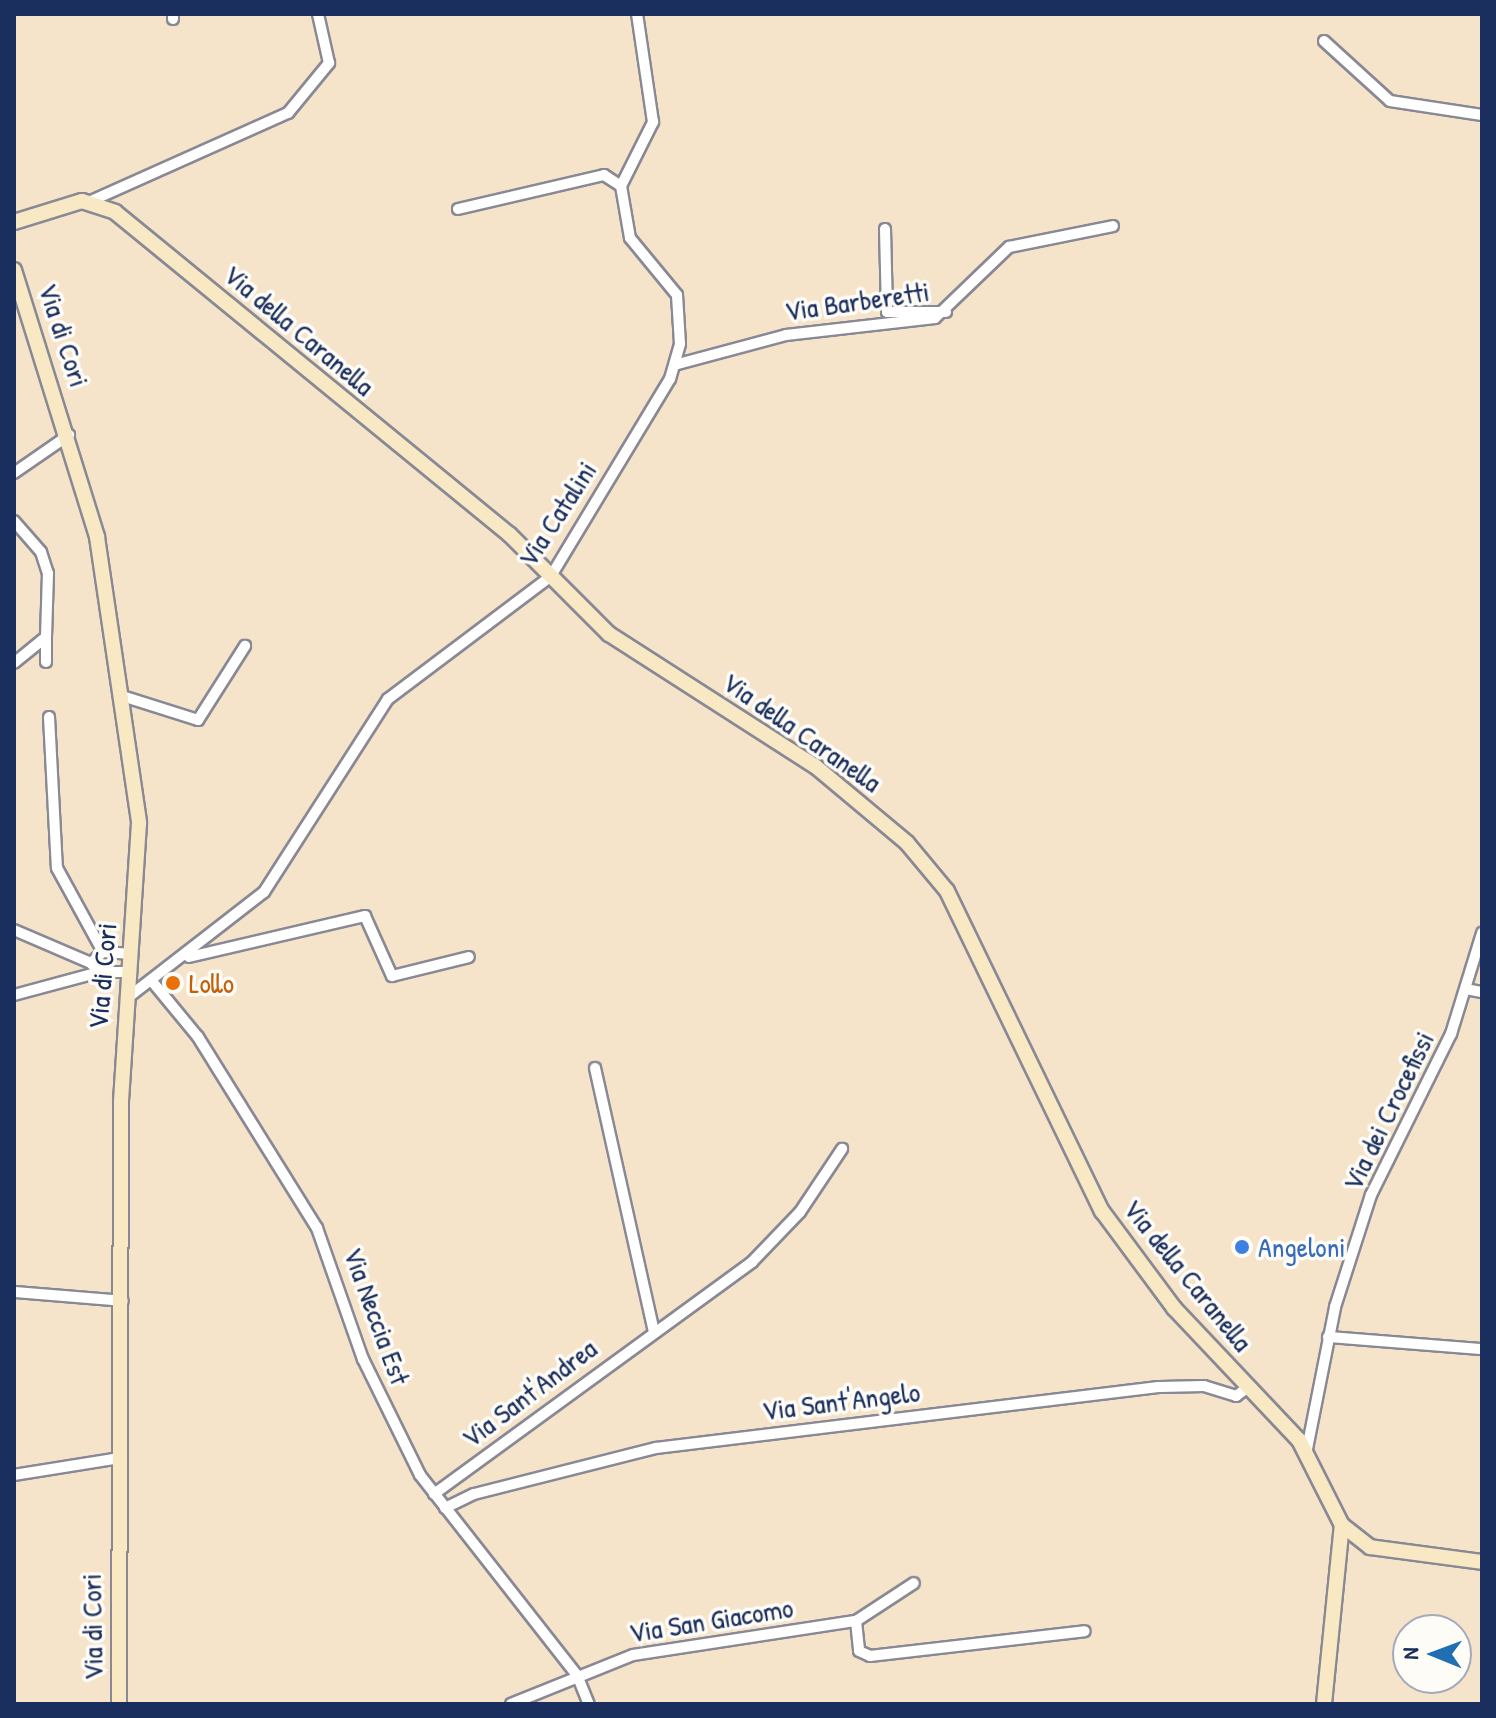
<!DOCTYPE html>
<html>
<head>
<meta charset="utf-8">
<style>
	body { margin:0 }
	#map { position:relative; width:1496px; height:1718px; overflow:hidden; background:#f5e3ca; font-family:"Patrick Hand",sans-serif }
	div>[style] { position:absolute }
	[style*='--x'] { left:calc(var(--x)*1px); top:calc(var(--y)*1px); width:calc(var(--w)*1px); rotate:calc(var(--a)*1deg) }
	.roads { filter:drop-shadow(2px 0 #888994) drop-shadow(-2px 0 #888994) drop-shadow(0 2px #888994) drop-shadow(0 -2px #888994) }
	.street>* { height:10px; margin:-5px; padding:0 5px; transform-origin:5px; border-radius:5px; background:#fff }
	.secondary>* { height:14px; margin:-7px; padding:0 7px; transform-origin:7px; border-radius:7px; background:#f8e8c3 }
	.dots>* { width:22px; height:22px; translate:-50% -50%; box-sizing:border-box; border:4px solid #fdfcf7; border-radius:50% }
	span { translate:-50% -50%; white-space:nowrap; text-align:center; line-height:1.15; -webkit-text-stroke:7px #fdfcf7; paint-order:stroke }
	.street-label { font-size:28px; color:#1b2f5e }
	.food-label { font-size:28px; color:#c56008 }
	.left { translate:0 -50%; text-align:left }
	.shop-label { font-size:28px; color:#366cbe }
	.frame { position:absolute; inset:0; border:16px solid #1b2f5e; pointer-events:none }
	.north { position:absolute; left:1392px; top:1614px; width:80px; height:80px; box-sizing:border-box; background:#fdfcf7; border:2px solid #a3aaba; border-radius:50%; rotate:271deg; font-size:22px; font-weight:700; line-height:32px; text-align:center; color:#1b2f5e }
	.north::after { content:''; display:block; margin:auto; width:28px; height:36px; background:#1f6fb2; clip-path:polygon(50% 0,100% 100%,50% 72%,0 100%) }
</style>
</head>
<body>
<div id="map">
	<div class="roads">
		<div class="street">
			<div style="--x:173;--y:19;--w:5;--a:-90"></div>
			<div style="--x:1324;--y:41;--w:89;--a:42.3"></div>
			<div style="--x:1390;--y:101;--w:93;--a:8.7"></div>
			<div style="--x:91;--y:201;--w:216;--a:-24.1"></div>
			<div style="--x:288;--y:113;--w:65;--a:-50.6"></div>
			<div style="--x:329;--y:63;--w:50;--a:-102.7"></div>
			<div style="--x:458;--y:209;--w:150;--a:-13.1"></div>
			<div style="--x:604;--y:175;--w:20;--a:33"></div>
			<div style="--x:885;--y:229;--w:83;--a:88.6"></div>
			<div style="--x:887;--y:312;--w:59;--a:0"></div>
			<div style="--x:678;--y:364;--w:112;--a:-15"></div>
			<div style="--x:786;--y:335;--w:150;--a:-6.5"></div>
			<div style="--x:935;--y:318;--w:103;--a:-43.8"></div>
			<div style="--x:1009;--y:247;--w:106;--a:-11.4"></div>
			<div style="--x:14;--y:473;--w:67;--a:-34.6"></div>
			<div style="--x:14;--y:521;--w:41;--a:48.9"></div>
			<div style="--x:41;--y:552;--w:22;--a:72"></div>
			<div style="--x:48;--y:573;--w:64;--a:91.8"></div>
			<div style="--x:46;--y:637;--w:41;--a:140.9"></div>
			<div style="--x:46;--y:662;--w:25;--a:-90"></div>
			<div style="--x:119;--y:695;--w:83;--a:17.6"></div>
			<div style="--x:198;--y:720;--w:88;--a:-57.6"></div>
			<div style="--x:49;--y:717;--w:151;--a:87"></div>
			<div style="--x:57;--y:868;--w:96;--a:61.3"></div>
			<div style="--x:14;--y:930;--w:84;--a:23.2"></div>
			<div style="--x:189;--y:957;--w:181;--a:-13.1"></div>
			<div style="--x:365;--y:916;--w:66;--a:65.8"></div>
			<div style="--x:392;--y:976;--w:79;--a:-13.9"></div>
			<div style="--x:127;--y:972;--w:28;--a:180"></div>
			<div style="--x:99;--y:972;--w:12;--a:-132"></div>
			<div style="--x:91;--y:963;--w:16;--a:-43"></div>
			<div style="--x:103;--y:952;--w:26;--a:4"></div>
			<div style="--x:151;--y:980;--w:74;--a:50.5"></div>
			<div style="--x:198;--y:1037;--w:225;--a:58.1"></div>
			<div style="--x:317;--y:1228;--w:139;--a:70.7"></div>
			<div style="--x:363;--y:1359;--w:129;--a:63.8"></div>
			<div style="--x:420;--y:1475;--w:254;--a:51.9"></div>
			<div style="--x:577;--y:1675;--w:31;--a:68"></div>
			<div style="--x:1466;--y:989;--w:16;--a:11"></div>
			<div style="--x:14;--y:995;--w:88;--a:-15.1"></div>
			<div style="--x:126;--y:999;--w:175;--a:-37.8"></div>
			<div style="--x:264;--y:892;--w:229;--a:-57.3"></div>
			<div style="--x:388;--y:699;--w:204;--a:-37"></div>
			<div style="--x:551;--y:576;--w:230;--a:-58.9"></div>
			<div style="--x:670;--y:379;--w:36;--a:-74"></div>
			<div style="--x:680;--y:344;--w:49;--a:-93.5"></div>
			<div style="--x:677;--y:295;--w:74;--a:-129.5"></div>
			<div style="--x:630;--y:238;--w:53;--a:-99.8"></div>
			<div style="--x:621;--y:186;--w:72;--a:-63.4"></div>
			<div style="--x:653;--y:122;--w:109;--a:-98.4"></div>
			<div style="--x:595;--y:1068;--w:271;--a:77.4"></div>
			<div style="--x:14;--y:1292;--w:109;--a:4.7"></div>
			<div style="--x:1328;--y:1337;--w:154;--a:4.5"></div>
			<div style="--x:1307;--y:1449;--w:145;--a:-78.8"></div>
			<div style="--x:1335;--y:1307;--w:118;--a:-72.2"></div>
			<div style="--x:1371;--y:1195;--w:180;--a:-63.6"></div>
			<div style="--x:1451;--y:1034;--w:106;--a:-72.9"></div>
			<div style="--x:14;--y:1475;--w:107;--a:-9.1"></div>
			<div style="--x:434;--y:1494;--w:394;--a:-36.1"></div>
			<div style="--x:752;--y:1262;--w:69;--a:-46.2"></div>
			<div style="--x:800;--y:1212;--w:76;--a:-56.3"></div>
			<div style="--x:445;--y:1508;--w:32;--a:-26"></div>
			<div style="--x:474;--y:1494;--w:188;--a:-14.2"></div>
			<div style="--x:656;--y:1448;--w:506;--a:-6.93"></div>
			<div style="--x:1158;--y:1387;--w:46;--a:-1.2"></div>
			<div style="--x:1204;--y:1386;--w:34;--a:17"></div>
			<div style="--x:1236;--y:1396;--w:14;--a:-36"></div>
			<div style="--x:856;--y:1621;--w:30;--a:84"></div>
			<div style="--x:859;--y:1651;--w:12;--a:24"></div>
			<div style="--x:870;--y:1656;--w:216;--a:-6.6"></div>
			<div style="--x:511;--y:1704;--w:131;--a:-21.9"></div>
			<div style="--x:633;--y:1655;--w:226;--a:-8.7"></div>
			<div style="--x:856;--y:1621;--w:69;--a:-33.2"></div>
		</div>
		<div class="secondary">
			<div style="--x:14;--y:222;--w:71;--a:-17.2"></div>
			<div style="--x:82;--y:201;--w:35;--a:18"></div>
			<div style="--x:115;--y:212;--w:510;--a:39.27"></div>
			<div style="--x:510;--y:535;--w:140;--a:45"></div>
			<div style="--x:609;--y:634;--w:245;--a:32.7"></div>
			<div style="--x:815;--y:766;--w:120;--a:39.9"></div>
			<div style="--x:907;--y:843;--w:62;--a:50.2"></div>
			<div style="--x:947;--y:891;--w:356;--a:64.2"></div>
			<div style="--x:1102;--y:1211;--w:121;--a:53.4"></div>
			<div style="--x:1174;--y:1308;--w:182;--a:46.6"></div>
			<div style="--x:1299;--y:1440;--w:95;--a:63.2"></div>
			<div style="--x:1342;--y:1525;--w:36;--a:38"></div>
			<div style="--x:1370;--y:1547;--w:113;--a:7.6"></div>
			<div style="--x:14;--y:270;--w:280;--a:72.7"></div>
			<div style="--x:97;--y:537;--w:289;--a:81.6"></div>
			<div style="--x:139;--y:823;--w:280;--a:93.7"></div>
			<div style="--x:121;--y:1102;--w:602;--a:90.19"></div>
			<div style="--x:1324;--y:1704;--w:180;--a:-84.3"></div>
		</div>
	</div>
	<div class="dots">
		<div style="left:173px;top:983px;background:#e8710a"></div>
		<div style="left:1242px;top:1247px;background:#3f7fe0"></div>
	</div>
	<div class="street-label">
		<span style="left:857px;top:301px;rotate:-8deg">Via Barberetti</span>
		<span style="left:299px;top:330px;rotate:40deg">Via della Caranella</span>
		<span style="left:64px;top:335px;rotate:72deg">Via di Cori</span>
		<span style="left:557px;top:514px;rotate:-57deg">Via Catalini</span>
		<span style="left:802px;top:732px;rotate:35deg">Via della Caranella</span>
		<span style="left:102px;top:976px;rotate:-85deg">Via di Cori</span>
		<span style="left:1388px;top:1111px;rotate:-64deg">Via dei Crocefissi</span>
		<span style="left:1188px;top:1275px;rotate:51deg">Via della Caranella</span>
		<span style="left:377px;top:1316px;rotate:70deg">Via Neccia Est</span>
		<span style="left:529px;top:1393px;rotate:-37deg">Via Sant'Andrea</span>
		<span style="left:841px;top:1401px;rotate:-7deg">Via Sant'Angelo</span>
		<span style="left:711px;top:1620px;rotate:-9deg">Via San Giacomo</span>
		<span style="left:92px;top:1627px;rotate:-91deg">Via di Cori</span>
	</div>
	<div class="food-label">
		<span class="left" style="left:189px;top:983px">Lollo</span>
	</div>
	<div class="shop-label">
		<span class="left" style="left:1258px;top:1247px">Angeloni</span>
	</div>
	<div class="frame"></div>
	<div class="north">N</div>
</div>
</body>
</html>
